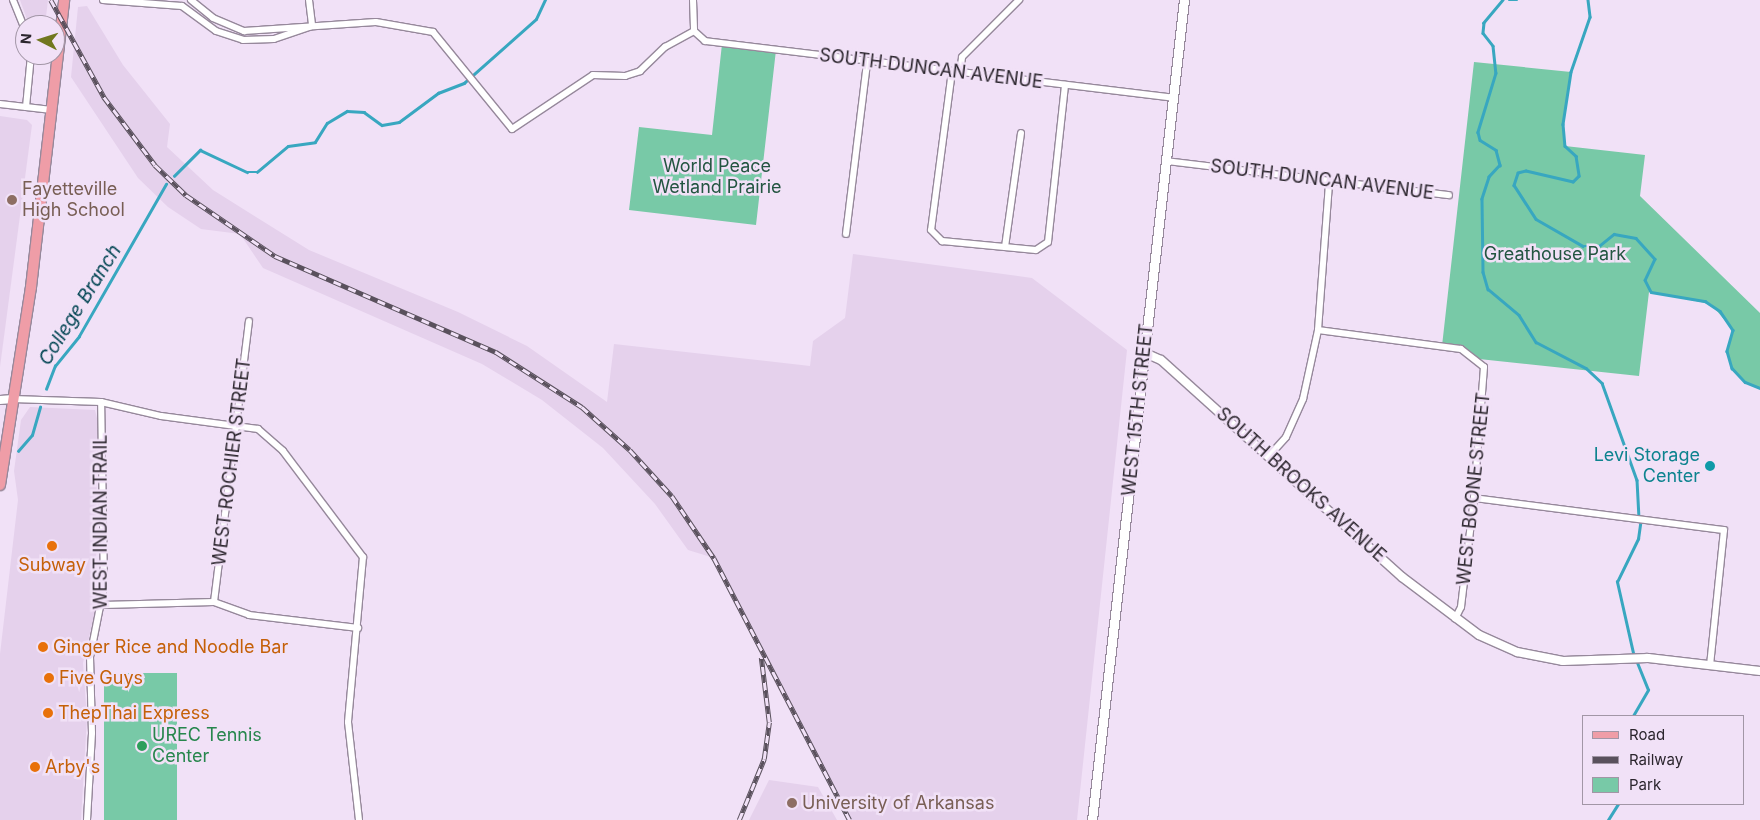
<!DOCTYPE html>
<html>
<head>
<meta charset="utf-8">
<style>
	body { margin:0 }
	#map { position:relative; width:1760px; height:820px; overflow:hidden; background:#f1e1f7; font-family:Inter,sans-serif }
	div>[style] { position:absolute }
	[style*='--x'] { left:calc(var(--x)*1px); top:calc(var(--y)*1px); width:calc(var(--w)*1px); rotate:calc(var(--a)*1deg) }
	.built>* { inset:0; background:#e5d1ec }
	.green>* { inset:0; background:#78c9a7; transform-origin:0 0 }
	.stream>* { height:2.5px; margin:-1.25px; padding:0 1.25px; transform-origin:1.25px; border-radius:1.25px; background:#38a7c0 }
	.roads { filter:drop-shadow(1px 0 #96889b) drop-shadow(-1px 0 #96889b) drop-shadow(0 1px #96889b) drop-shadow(0 -1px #96889b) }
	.minor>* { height:6px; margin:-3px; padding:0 3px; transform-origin:3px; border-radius:3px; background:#fff }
	.tertiary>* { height:8px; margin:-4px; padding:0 4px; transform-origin:4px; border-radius:4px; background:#fff }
	.secondary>* { height:9px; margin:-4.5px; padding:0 4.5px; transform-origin:4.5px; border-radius:4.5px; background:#fff }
	.primary>* { height:10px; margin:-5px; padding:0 5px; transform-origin:5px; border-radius:5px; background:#ef9da7 }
	.rail>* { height:4.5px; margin-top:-2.25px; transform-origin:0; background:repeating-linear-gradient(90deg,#f1e1f7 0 8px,#5a515d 0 16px); box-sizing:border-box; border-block:1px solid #5a515d }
	.dots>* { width:14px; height:14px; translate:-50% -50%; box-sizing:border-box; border:2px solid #f1e1f7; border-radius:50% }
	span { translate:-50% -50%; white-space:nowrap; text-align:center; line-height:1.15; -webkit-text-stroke:5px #f1e1f7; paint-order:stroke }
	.street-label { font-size:18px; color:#2b252d }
	.park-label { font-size:18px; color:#235541 }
	.education-label { font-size:18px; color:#785e54 }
	.left { translate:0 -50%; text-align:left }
	.culture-label { font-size:18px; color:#0d838f }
	.right { translate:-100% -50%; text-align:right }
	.food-label { font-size:18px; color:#c56008 }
	.leisure-label { font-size:18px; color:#27864d }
	.water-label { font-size:19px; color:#004452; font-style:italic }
	.legend { position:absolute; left:1582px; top:715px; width:162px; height:90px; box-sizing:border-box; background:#f1e1f7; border:1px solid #a296a6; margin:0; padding:6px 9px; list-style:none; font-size:15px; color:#2b252d }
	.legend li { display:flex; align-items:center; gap:10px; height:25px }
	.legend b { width:25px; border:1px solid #a296a6 }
	.north { position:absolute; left:15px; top:15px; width:50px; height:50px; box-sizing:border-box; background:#f1e1f7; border:1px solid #a296a6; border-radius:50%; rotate:275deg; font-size:14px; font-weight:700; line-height:20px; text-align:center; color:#2b252d }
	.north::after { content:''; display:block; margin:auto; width:18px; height:22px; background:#71771f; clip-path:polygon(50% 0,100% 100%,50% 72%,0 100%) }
</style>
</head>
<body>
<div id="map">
	<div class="built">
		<div style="clip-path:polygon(20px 0,48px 0,45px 25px,29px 25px)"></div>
		<div style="clip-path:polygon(87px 6px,123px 65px,170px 124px,167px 147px,213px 190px,309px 250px,458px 312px,527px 346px,607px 402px,614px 344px,810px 366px,813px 341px,845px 318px,853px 254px,1032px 278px,1127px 350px,1077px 820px,850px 820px,714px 558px,688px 550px,655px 504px,603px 448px,542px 400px,482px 364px,263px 268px,240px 234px,201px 229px,168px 207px,138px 178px,71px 77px,78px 7px)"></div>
		<div style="clip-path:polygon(0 116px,27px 120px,32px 125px,0 367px)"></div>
		<div style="clip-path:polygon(30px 407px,95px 410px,97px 418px,96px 608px,83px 663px,87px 718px,81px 820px,0 820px,0 654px,18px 500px,14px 471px,21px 420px)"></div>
		<div style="clip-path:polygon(769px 780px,818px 787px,837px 820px,749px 820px)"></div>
	</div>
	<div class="green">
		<div style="clip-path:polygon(722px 44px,776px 50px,756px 225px,629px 210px,639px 127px,712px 135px)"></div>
		<div style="clip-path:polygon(1474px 62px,1571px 72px,1563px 124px,1565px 146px,1645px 155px,1640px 196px,1760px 313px,1760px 388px,1745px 382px,1732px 368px,1727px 351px,1733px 330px,1711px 304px,1649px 292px,1639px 376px,1479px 359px,1442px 346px)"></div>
		<div style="left:104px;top:673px;width:73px;height:147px"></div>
	</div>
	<div class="stream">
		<div style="--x:1503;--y:0;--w:30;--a:130"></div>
		<div style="--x:1484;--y:23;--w:10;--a:96"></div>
		<div style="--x:1483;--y:33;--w:16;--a:52"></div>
		<div style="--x:1493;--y:46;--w:27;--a:84"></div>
		<div style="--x:1496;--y:73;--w:62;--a:107"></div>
		<div style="--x:1478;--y:132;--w:8;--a:76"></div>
		<div style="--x:1480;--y:140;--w:19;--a:32"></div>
		<div style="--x:1496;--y:150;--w:16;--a:75"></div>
		<div style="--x:1500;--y:165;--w:16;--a:133"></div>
		<div style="--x:1489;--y:177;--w:23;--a:108"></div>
		<div style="--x:1482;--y:199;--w:73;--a:89.2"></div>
		<div style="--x:1483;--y:272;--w:18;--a:74"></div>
		<div style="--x:1488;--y:289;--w:40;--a:40"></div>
		<div style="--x:1519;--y:315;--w:32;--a:58"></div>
		<div style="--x:1536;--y:342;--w:56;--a:27.5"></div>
		<div style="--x:1586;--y:368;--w:22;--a:43"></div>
		<div style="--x:1602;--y:383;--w:103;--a:70.2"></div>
		<div style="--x:1637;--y:480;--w:34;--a:87"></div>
		<div style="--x:1509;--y:0;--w:8;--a:0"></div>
		<div style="--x:1588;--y:0;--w:17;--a:83"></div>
		<div style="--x:1590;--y:17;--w:58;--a:109.1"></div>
		<div style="--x:1571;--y:72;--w:53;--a:98.7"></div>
		<div style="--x:1563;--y:124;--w:22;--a:85"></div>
		<div style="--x:1565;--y:146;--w:15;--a:42"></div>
		<div style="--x:1576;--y:156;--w:20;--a:81"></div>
		<div style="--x:1579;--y:176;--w:8;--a:135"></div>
		<div style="--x:1573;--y:182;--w:48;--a:-166.8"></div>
		<div style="--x:1526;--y:171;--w:8;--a:166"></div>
		<div style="--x:1518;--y:173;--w:13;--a:108"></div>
		<div style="--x:1514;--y:185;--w:40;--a:57.1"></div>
		<div style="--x:1536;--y:219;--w:54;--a:29.9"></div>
		<div style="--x:1583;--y:246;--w:16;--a:0"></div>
		<div style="--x:1599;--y:246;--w:19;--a:-39"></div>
		<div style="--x:1614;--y:234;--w:22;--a:10"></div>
		<div style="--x:1636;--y:238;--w:28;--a:48"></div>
		<div style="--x:1655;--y:259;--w:23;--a:115"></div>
		<div style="--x:1645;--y:280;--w:13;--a:63"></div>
		<div style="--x:1651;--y:292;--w:55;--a:9.5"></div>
		<div style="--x:1705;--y:301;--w:18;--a:34"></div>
		<div style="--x:1720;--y:311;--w:23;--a:56"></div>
		<div style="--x:1733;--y:330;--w:22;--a:106"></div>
		<div style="--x:1727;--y:351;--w:18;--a:74"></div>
		<div style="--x:1732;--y:368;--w:19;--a:47"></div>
		<div style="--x:1745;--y:382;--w:16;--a:22"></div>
		<div style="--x:174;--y:176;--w:37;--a:-45"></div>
		<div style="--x:200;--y:150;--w:52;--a:25.1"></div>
		<div style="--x:247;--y:172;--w:10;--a:0"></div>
		<div style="--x:257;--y:172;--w:40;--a:-40"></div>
		<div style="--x:288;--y:146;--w:27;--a:-8"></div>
		<div style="--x:315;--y:142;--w:22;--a:-58"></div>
		<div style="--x:327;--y:123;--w:23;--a:-31"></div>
		<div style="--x:347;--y:111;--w:17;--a:3"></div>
		<div style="--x:364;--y:112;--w:22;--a:36"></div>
		<div style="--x:382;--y:125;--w:17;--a:-10"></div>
		<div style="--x:399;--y:122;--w:49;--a:-36.6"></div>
		<div style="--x:438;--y:93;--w:28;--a:-21"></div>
		<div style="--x:464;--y:83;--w:96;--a:-41.6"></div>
		<div style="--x:536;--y:19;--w:21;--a:-65"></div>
		<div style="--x:46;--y:389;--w:25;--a:-69"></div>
		<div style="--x:55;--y:366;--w:38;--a:-51"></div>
		<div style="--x:79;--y:336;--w:175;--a:-60.2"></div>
		<div style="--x:18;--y:451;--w:21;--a:-49"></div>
		<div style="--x:32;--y:435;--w:29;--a:-74"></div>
		<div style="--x:1633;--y:653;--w:73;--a:-102.7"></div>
		<div style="--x:1617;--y:582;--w:48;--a:-64"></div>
		<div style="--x:1638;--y:539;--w:15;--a:-82"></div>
		<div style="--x:1633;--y:716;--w:30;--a:-60"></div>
		<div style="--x:1648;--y:690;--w:29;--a:-112"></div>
		<div style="--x:1608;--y:820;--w:19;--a:-58"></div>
	</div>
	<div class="roads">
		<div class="minor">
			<div style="--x:13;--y:0;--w:31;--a:68"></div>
			<div style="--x:103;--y:0;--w:79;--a:4.3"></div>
			<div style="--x:182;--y:6;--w:42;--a:36.3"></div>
			<div style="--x:216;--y:31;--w:28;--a:18"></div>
			<div style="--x:243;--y:40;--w:31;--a:-2"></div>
			<div style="--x:274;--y:39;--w:39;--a:-19"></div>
			<div style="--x:191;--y:0;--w:28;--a:39"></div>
			<div style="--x:213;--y:18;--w:34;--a:23"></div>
			<div style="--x:244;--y:31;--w:132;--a:-3.9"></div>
			<div style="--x:376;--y:22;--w:58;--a:10"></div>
			<div style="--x:433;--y:32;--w:125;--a:50.8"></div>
			<div style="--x:512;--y:129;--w:97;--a:-33.7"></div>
			<div style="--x:593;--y:75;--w:32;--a:2"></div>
			<div style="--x:625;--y:76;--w:16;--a:-18"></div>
			<div style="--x:640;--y:71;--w:35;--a:-44"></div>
			<div style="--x:665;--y:47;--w:33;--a:-29"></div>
			<div style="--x:309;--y:0;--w:25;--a:83"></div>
			<div style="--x:693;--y:0;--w:31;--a:88"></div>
			<div style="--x:694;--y:31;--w:15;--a:42"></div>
			<div style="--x:705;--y:41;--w:471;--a:6.9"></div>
			<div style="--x:952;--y:71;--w:160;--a:97.5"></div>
			<div style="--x:931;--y:230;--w:16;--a:45"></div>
			<div style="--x:942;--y:241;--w:94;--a:5.5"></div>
			<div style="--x:1036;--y:250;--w:14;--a:-34"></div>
			<div style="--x:1048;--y:242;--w:158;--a:-83.8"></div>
			<div style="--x:960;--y:72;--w:15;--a:-82"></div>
			<div style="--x:962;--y:57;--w:81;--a:-45"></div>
			<div style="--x:0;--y:104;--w:52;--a:6.6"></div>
			<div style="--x:26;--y:107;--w:52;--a:-84.5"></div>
			<div style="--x:1166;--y:161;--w:285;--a:6.9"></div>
			<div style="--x:846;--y:234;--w:173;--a:-83"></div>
			<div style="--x:1005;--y:247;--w:115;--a:-82"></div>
			<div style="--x:1318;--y:330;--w:144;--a:7.6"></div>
			<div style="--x:1461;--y:349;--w:29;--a:38"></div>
			<div style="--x:1484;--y:367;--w:131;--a:94.4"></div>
			<div style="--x:1474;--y:498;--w:110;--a:96.8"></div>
			<div style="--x:1461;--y:607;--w:13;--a:117"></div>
			<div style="--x:13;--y:399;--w:88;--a:2"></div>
			<div style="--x:101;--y:402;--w:62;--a:13.1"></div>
			<div style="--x:161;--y:416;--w:98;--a:7.6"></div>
			<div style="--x:258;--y:429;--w:33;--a:41"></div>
			<div style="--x:283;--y:451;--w:133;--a:53"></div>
			<div style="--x:363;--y:557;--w:166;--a:95.2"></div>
			<div style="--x:348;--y:722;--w:99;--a:83.6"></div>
			<div style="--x:1269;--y:456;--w:25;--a:-48"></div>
			<div style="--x:1286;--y:437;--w:42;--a:-65.9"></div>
			<div style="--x:1303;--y:399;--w:71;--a:-77.7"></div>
			<div style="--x:1318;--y:330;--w:147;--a:-85.7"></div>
			<div style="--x:1474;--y:498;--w:252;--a:7.3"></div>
			<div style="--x:1724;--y:530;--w:136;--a:95.9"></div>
			<div style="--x:214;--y:602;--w:283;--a:-82.9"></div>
			<div style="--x:103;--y:605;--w:111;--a:-1.5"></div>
			<div style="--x:214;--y:602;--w:37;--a:20"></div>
			<div style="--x:249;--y:615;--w:110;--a:6.8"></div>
			<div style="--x:87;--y:820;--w:87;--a:-86.7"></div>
			<div style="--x:92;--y:733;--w:76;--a:-91.5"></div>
			<div style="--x:90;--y:657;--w:72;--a:-78.8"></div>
			<div style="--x:104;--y:586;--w:184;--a:-90.9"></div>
		</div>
		<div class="tertiary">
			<div style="--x:1145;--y:353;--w:17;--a:24"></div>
			<div style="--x:1161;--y:360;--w:324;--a:42"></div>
			<div style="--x:1402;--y:577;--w:96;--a:37"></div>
			<div style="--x:1479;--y:635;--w:42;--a:24.1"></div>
			<div style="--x:1517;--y:652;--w:47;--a:11.1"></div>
			<div style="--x:1563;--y:661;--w:85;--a:-2"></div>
			<div style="--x:1648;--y:658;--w:113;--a:6.6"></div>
			<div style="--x:0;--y:400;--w:13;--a:-4"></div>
		</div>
		<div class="secondary">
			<div style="--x:1092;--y:820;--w:825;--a:-83.6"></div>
		</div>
		<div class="primary">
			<div style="--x:0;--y:485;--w:200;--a:-81.1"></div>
			<div style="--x:31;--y:287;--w:289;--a:-83.4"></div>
		</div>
	</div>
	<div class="rail">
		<div style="--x:51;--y:0;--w:111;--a:61.3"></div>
		<div style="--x:104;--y:97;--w:85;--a:53.1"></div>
		<div style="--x:155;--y:165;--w:43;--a:44.1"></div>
		<div style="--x:186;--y:195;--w:108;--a:34.4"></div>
		<div style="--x:275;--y:256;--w:241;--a:23.5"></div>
		<div style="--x:496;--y:352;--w:102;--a:32.6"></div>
		<div style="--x:582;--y:407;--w:64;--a:41.9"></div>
		<div style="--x:630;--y:450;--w:62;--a:47.6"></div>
		<div style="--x:672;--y:496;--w:75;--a:55.9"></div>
		<div style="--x:714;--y:558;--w:295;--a:62.6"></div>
		<div style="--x:739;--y:820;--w:66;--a:-67.7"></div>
		<div style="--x:764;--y:759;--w:37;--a:-82"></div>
		<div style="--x:769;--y:722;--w:65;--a:-97"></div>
	</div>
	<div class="dots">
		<div style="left:12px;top:200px;background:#8d6e63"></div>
		<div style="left:1710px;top:466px;background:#0f9aa8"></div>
		<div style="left:52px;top:546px;background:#e8710a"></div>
		<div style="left:43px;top:647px;background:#e8710a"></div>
		<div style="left:49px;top:678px;background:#e8710a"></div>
		<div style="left:48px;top:713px;background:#e8710a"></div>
		<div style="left:142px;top:746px;background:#2e9e5b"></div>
		<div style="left:35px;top:767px;background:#e8710a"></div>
		<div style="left:792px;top:803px;background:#8d6e63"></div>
	</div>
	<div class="street-label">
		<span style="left:931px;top:69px;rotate:7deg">SOUTH DUNCAN AVENUE</span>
		<span style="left:1322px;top:180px;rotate:7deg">SOUTH DUNCAN AVENUE</span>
		<span style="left:1138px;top:410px;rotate:-84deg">WEST 15TH STREET</span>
		<span style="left:232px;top:462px;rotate:-83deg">WEST ROCHIER STREET</span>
		<span style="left:1301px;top:485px;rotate:42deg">SOUTH BROOKS AVENUE</span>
		<span style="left:1474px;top:489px;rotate:-84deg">WEST BOONE STREET</span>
		<span style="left:101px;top:522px;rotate:-90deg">WEST INDIAN TRAIL</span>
	</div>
	<div class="park-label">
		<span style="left:717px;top:177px">World Peace<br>Wetland Prairie</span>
		<span style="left:1555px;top:254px">Greathouse Park</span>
	</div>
	<div class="education-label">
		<span class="left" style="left:22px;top:200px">Fayetteville<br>High School</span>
		<span class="left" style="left:802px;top:803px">University of Arkansas</span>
	</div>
	<div class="culture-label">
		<span class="right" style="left:1700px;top:466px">Levi Storage<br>Center</span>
	</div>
	<div class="food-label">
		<span style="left:52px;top:565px">Subway</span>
		<span class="left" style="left:53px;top:647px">Ginger Rice and Noodle Bar</span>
		<span class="left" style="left:59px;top:678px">Five Guys</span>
		<span class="left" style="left:58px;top:713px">ThepThai Express</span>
		<span class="left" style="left:45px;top:767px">Arby's</span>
	</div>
	<div class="leisure-label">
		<span class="left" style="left:152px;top:746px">UREC Tennis<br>Center</span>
	</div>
	<div class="water-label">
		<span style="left:80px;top:305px;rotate:-58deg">College Branch</span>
	</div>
	<ul class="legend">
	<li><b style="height:6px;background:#ef9da7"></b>Road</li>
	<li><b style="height:6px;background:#5a515d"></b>Railway</li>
	<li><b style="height:14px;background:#78c9a7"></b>Park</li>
	</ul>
	<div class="north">N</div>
</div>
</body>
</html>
